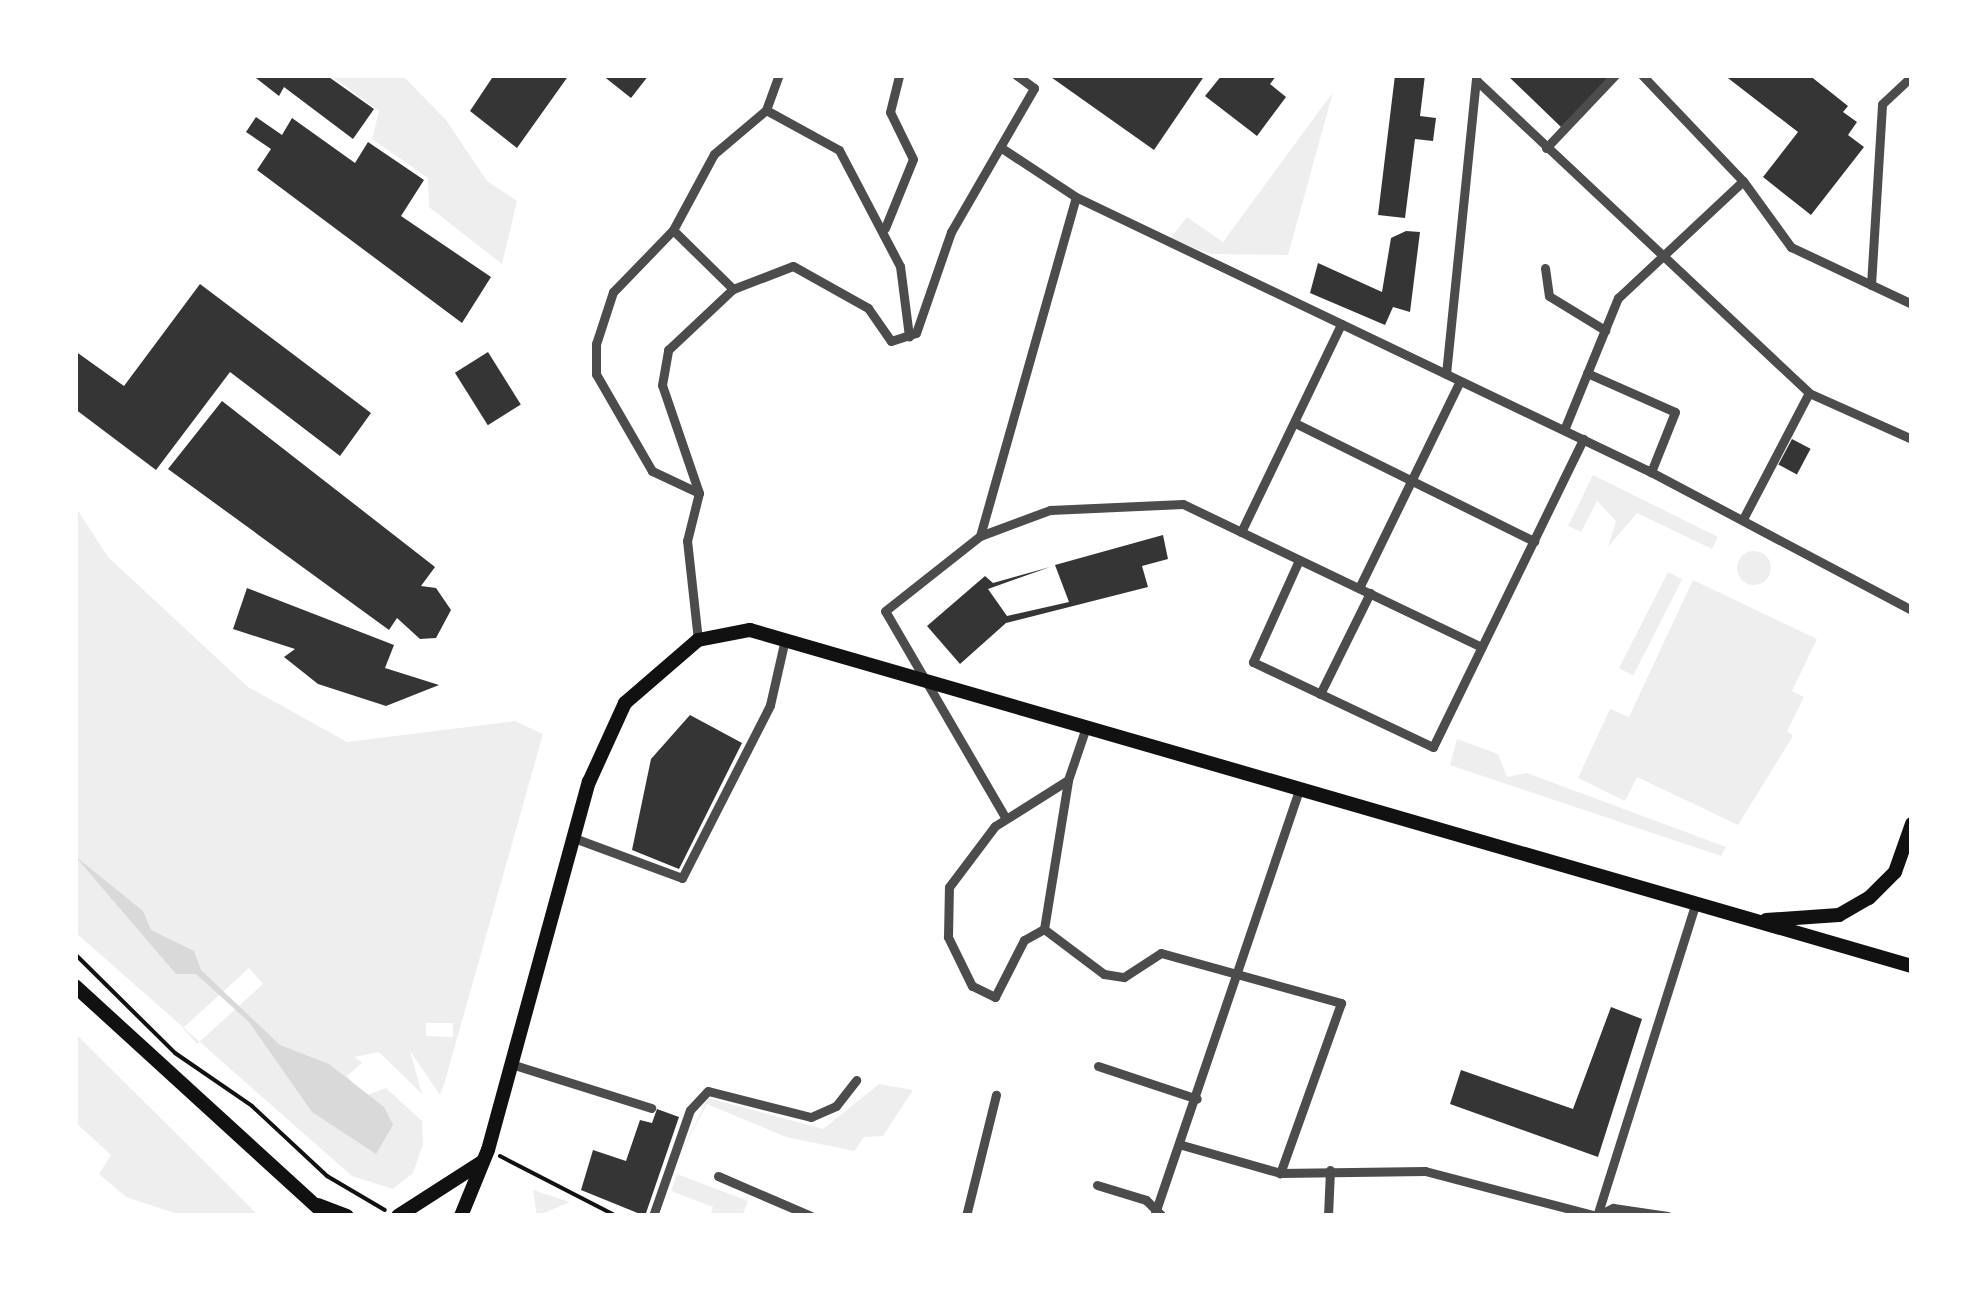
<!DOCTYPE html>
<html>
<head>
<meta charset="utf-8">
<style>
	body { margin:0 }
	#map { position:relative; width:1987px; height:1291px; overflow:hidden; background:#fff; font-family:"Golos Text",sans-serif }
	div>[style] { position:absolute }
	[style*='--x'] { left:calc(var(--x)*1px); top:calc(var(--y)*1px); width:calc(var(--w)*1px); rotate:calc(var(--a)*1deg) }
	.green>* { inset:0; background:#eee; transform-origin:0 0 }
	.round { border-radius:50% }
	.water>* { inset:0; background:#d9d9d9 }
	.building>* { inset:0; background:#353535; transform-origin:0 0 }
	.path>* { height:4px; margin:-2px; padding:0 2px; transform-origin:2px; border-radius:2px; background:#111 }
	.minor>* { height:9px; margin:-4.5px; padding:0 4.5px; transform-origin:4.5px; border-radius:4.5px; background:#4c4c4c }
	.primary>* { height:14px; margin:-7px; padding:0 7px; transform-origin:7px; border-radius:7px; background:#111 }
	span { translate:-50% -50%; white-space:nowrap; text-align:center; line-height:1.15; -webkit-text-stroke:9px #fff; paint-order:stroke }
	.frame { position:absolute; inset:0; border:78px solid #fff; pointer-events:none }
</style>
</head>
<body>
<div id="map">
	<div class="green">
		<div style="clip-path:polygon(330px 75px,402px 75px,446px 120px,487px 181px,517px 201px,502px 264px,429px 207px,428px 178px,372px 139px,379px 111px)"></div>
		<div style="clip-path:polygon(1333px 92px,1288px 255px,1211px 254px,1170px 239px,1187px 217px,1223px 242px)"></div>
		<div style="clip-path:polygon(1593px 475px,1718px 537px,1712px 549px,1637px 513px,1608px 547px,1616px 521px,1597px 501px,1581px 532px,1568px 526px)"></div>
		<div style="clip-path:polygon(evenodd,75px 506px,108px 557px,248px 687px,347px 742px,515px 721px,543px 734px,445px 1081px,413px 1173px,393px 1189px,352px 1176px,75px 932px,75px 506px,249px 968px,263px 984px,197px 1044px,183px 1028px,249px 968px,75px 506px,426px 1023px,453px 1023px,453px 1037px,426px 1036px,426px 1023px,75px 506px,410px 1051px,440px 1095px,423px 1144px,422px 1121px,386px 1088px,365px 1096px,347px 1076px,362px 1063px,355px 1057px,379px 1052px,422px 1094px,410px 1051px)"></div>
		<div class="round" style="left:1737px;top:551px;width:34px;height:34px"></div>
		<div style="left:1668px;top:572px;width:16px;height:108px;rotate:27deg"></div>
		<div style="clip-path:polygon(1693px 580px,1817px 639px,1792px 691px,1804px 697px,1787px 731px,1793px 736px,1738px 825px,1637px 777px,1625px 801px,1578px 778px,1610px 709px,1629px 717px)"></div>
		<div style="clip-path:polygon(1457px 739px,1498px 754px,1507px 777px,1527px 773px,1726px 847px,1721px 856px,1450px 765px)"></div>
		<div style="clip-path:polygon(75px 1033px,259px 1216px,184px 1216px,126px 1197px,99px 1174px,111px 1155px,75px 1122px)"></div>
		<div style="clip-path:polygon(879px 1084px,913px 1090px,883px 1136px,864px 1137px,854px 1151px,786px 1137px,707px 1104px,675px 1164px,708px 1098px,823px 1129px)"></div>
		<div style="clip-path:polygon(677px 1174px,748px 1201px,742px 1216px,710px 1216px,713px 1207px,671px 1191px)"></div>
		<div style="clip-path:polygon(533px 1190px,570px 1202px,537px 1216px)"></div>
	</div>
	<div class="water">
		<div style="clip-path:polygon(75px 856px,143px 911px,151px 930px,194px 951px,201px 970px,280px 1045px,329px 1064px,384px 1107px,393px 1125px,376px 1154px,312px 1112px,249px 1022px,196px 974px,176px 974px)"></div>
	</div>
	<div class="building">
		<div style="clip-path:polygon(252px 75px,326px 75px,374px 109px,353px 139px,284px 87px,279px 96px)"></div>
		<div style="clip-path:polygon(494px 75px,569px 75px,517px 148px,470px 111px)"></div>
		<div style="clip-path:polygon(602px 75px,649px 75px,631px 98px)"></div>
		<div style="clip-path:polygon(1048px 75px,1205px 75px,1154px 150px)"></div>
		<div style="clip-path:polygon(1222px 75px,1277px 75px,1270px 84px,1286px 97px,1257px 136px,1205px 96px)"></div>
		<div style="clip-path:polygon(1395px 75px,1425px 75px,1420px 116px,1436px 118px,1433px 141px,1415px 139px,1405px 218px,1378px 215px)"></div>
		<div style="clip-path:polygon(1507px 75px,1612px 75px,1561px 127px)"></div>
		<div style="clip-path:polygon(1724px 75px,1809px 75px,1848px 106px,1843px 112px,1857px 122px,1848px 135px,1864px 147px,1811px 215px,1763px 177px,1798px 132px)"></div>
		<div style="clip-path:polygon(256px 117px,282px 135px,292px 118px,355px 163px,368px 142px,424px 180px,401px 216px,491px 277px,462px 323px,257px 170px,271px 149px,246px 132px)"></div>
		<div style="clip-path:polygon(1406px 231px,1420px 232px,1410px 312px,1393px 307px,1385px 325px,1310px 293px,1318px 263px,1382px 292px,1391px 238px)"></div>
		<div style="clip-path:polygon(200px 284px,371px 413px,340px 456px,230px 372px,156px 470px,75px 409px,75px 351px,124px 386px)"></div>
		<div style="left:488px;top:352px;width:62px;height:39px;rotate:58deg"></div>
		<div style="clip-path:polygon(222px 401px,435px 567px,421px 586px,436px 588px,451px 610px,436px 638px,420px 639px,397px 618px,389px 630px,168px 469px)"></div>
		<div style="left:1792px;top:439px;width:21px;height:29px;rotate:28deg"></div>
		<div style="clip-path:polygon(1163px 535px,1168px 559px,1142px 566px,1148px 587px,1006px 623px,960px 664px,927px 626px,985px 576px,993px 583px,1050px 567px,988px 589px,1007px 616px,1069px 602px,1055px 565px)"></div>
		<div style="clip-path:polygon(247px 588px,394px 645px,385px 668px,439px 685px,386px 706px,318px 684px,284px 657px,295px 649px,233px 629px)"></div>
		<div style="clip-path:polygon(690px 715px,742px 743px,679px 869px,632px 850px,651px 759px)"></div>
		<div style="clip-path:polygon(1611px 1007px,1642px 1019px,1598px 1157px,1450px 1104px,1461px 1070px,1573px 1109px)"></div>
		<div style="clip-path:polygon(657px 1109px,679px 1117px,645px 1216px,581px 1190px,593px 1150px,626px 1161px,640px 1120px,652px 1123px)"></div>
	</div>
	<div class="path">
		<div style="--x:75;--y:954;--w:141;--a:44.7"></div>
		<div style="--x:175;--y:1053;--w:93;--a:34.5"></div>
		<div style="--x:252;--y:1106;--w:103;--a:43"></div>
		<div style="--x:327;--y:1176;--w:67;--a:30.4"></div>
		<div style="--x:500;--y:1156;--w:131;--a:27.3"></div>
	</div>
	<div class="minor">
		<div style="--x:1642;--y:75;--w:146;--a:46.4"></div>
		<div style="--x:1743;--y:181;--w:82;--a:54"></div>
		<div style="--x:1791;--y:247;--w:134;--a:25.2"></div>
		<div style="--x:1476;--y:80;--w:457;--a:43.2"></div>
		<div style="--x:1809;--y:393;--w:113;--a:24.1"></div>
		<div style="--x:766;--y:110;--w:83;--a:28.7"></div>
		<div style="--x:839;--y:150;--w:131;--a:62.3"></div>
		<div style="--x:900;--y:266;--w:71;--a:82.7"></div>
		<div style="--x:1000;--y:147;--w:91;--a:33.3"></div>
		<div style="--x:1076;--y:197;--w:637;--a:25.56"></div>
		<div style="--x:1651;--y:472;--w:295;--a:27.9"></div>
		<div style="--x:1546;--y:148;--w:100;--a:-46.6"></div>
		<div style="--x:885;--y:228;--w:74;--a:-67.9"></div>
		<div style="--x:913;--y:159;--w:52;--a:-116.1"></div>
		<div style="--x:890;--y:112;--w:38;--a:-76"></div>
		<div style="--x:673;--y:230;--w:84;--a:44.5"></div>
		<div style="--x:1545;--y:268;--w:28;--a:82"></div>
		<div style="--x:1549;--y:296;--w:66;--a:31.3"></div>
		<div style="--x:1871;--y:285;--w:181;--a:-86.5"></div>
		<div style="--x:1882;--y:104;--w:41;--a:-43"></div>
		<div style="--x:1587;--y:373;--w:96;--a:23.9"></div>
		<div style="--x:1675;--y:412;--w:65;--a:111.8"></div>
		<div style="--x:1446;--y:374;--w:298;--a:-84.2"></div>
		<div style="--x:1295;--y:423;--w:267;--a:26.3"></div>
		<div style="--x:1564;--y:430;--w:143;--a:-67.8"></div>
		<div style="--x:1618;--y:298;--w:171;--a:-43.1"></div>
		<div style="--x:699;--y:493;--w:52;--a:-154.9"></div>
		<div style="--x:652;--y:471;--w:112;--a:-120"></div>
		<div style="--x:596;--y:374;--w:30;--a:-90"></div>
		<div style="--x:596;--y:344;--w:55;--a:-71.9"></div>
		<div style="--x:613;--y:292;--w:86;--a:-45.9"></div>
		<div style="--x:673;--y:230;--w:86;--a:-61.7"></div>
		<div style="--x:714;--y:154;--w:68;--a:-40.2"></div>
		<div style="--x:766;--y:110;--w:37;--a:-70"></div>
		<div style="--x:1743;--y:519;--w:142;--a:-62.4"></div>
		<div style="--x:1241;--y:532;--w:231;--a:-64.3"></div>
		<div style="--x:980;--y:536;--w:352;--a:-74.2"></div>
		<div style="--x:1299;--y:560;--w:112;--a:114.3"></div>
		<div style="--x:1253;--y:662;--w:199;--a:25.3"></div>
		<div style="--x:1433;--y:747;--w:343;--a:-64"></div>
		<div style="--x:1359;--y:588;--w:230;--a:-64"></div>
		<div style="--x:698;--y:640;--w:100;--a:-96.3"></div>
		<div style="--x:687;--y:541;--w:49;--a:-76"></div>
		<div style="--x:699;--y:493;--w:114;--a:-108.9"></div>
		<div style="--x:662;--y:385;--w:36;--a:-80"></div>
		<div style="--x:668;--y:350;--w:89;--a:-43.2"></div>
		<div style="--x:733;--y:289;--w:64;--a:-21"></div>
		<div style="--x:793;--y:266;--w:86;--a:29.2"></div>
		<div style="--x:868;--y:308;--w:40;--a:55.1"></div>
		<div style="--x:891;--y:341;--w:26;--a:-18"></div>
		<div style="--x:916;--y:333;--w:107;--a:-70.9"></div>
		<div style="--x:951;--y:232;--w:166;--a:-60"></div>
		<div style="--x:1034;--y:88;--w:22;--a:-144"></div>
		<div style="--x:1320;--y:694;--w:113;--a:-63.7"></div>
		<div style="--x:1005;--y:817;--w:238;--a:-120.2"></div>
		<div style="--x:885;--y:611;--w:121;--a:-38.3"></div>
		<div style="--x:980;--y:536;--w:75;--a:-20.4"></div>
		<div style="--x:1050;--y:510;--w:133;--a:-2.6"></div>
		<div style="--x:1183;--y:504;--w:331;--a:25.6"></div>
		<div style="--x:574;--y:838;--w:115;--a:20.3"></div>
		<div style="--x:682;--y:878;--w:194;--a:-63"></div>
		<div style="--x:770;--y:705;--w:68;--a:-77.2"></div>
		<div style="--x:1044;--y:929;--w:75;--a:36.9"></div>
		<div style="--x:1104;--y:974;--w:20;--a:9"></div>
		<div style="--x:1124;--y:977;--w:44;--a:-33"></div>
		<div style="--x:1161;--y:953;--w:187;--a:15.5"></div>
		<div style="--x:1341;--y:1003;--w:181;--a:109.7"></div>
		<div style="--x:1044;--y:929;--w:23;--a:151"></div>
		<div style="--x:1024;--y:940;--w:64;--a:117"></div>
		<div style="--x:995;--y:997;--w:25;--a:-154"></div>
		<div style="--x:972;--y:986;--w:55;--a:-116.1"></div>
		<div style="--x:948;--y:937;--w:50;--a:-88.9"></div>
		<div style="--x:949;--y:887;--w:76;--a:-53"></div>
		<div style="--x:995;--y:826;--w:86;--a:-32.2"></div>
		<div style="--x:1044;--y:929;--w:151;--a:-80.8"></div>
		<div style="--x:1068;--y:780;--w:56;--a:-71.2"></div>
		<div style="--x:511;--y:1064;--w:147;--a:17.4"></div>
		<div style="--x:1098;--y:1066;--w:104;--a:18.4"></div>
		<div style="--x:1182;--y:1145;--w:102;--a:15.9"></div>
		<div style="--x:1280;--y:1173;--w:145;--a:-0.8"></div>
		<div style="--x:1425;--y:1171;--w:177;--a:14.7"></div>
		<div style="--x:718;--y:1176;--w:101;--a:23.3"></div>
		<div style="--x:1097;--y:1185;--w:51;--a:17"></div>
		<div style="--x:1146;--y:1200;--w:23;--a:45"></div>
		<div style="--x:653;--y:1216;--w:112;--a:-70.8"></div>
		<div style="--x:690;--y:1110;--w:26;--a:-47"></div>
		<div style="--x:708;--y:1091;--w:106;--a:14.2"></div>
		<div style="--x:811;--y:1117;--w:27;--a:-24"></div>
		<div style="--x:836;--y:1106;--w:33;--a:-52"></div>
		<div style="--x:966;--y:1216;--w:125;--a:-76.1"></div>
		<div style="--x:1154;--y:1216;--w:448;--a:-71.2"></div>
		<div style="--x:1328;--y:1216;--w:46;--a:-87.5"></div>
		<div style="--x:1597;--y:1216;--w:329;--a:-72.5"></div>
		<div style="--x:1597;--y:1216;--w:18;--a:-27"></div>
		<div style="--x:1613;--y:1208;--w:55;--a:8.4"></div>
	</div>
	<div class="primary">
		<div style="--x:1766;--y:920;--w:73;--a:-3.9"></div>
		<div style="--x:1839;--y:915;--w:34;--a:-30"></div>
		<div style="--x:1869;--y:898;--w:37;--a:-45"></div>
		<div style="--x:1895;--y:872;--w:51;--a:-70.5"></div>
		<div style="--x:75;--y:986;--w:341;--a:42.4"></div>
		<div style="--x:318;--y:1205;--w:31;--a:21"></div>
		<div style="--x:398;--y:1216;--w:100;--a:-32.7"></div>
		<div style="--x:461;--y:1216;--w:71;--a:-67.8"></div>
		<div style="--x:488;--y:1150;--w:382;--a:-74.7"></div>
		<div style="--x:589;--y:782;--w:87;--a:-65.5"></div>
		<div style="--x:625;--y:703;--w:96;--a:-40.8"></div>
		<div style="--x:698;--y:640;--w:53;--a:-10.9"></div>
		<div style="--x:750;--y:630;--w:1210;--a:16.13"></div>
	</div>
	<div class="frame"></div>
</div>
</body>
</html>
